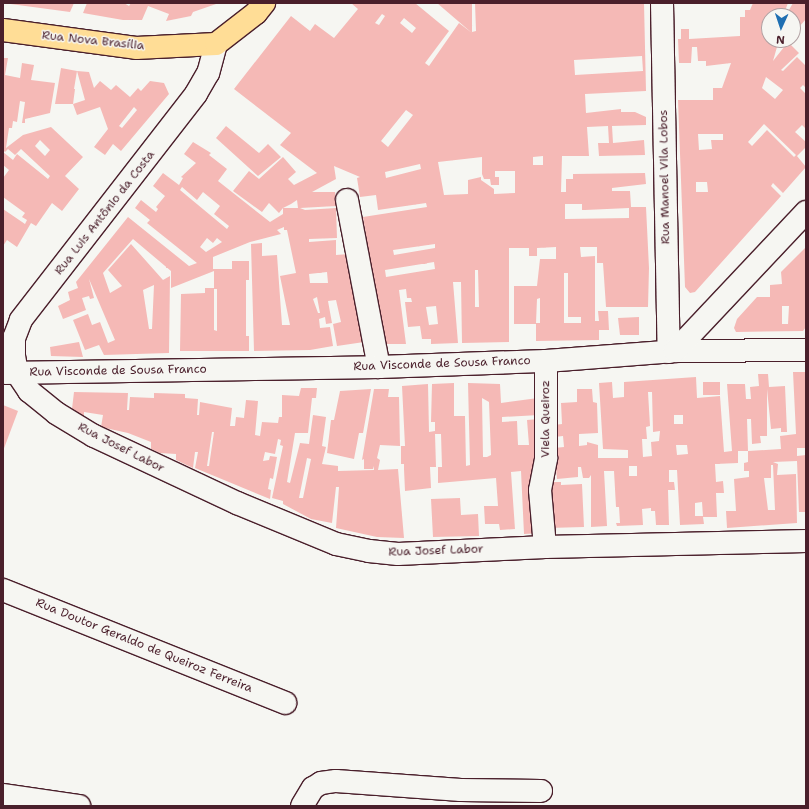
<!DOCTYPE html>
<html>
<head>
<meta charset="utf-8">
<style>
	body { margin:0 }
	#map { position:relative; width:809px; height:809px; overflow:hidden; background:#f6f6f2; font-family:"Shantell Sans",sans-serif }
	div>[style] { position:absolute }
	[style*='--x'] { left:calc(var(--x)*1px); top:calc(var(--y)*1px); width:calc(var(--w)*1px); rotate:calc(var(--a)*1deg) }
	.building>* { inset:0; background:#f5b9b6; transform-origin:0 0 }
	.roads { filter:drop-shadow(1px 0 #4a1f2b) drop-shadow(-1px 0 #4a1f2b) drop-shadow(0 1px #4a1f2b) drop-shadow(0 -1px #4a1f2b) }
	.minor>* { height:22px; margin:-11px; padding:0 11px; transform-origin:11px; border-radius:11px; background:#f6f6f2 }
	.major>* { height:22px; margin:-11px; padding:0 11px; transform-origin:11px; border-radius:11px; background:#ffdd96 }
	span { translate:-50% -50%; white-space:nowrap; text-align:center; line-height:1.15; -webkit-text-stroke:3px #f6f6f2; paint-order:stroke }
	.street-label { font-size:12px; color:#4a1f2b }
	.frame { position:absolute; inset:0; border:4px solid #4a1f2b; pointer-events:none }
	.north { position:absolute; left:761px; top:8px; width:40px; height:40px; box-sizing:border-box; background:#f6f6f2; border:1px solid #b1a0a2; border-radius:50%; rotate:183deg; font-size:11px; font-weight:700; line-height:16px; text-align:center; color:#4a1f2b }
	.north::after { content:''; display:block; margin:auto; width:14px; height:18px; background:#1f6fb2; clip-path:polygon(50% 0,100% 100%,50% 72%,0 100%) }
</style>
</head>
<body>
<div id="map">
	<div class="building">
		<div style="clip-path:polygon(3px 3px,74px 3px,70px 12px)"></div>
		<div style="clip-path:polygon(87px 3px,124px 3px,129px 6px,131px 3px,219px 3px,193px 12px,191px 16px,166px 21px,169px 14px,148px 6px,142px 20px,123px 20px,83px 13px)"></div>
		<div style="clip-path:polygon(evenodd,351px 3px,415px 3px,449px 31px,425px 63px,429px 66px,459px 23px,472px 33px,437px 3px,472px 3px,472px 32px,476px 31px,475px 3px,644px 3px,646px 91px,585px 94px,586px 113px,621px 109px,621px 112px,635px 112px,646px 117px,646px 125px,612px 126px,613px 143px,644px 140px,645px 155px,599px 156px,598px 143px,609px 143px,608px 126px,587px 127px,589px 156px,562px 156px,561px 192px,566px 192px,566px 179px,573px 179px,573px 174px,645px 173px,646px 184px,612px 188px,612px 191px,630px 191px,631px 207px,646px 207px,649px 268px,648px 307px,606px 307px,603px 263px,597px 263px,597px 247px,580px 247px,581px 257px,595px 256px,595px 321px,599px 321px,598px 311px,608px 311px,609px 330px,599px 330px,599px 340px,536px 341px,536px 324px,514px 324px,514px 286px,537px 286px,540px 259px,556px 259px,556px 247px,537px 248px,537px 256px,529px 256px,529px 248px,509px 248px,509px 342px,462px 343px,461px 282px,453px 282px,458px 343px,431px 344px,431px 339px,422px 339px,420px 326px,408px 327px,405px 302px,412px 302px,411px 298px,407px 298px,406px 289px,399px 290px,406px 344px,384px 344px,363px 217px,427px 207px,426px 203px,378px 210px,376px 195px,360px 197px,357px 178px,360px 177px,334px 166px,336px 179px,312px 192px,335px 192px,336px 206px,300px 208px,305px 210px,336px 208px,337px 238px,309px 239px,309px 242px,336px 240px,336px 255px,349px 254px,364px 342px,337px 346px,333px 324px,341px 322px,336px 300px,328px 301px,332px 323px,326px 324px,325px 317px,319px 319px,320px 328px,330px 327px,333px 346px,310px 350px,254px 351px,251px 244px,262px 243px,262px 256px,277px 255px,282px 325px,290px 325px,280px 276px,296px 273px,287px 230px,284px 230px,284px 227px,277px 230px,281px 234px,250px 242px,213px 257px,213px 269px,232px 269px,232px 261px,249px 261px,249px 280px,246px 280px,246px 336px,249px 336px,249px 351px,180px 351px,181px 294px,205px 293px,205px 288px,214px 288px,214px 271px,171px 288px,171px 271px,133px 239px,103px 273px,110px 293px,122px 286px,108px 270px,131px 244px,163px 280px,170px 276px,169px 353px,104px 355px,99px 345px,85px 350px,73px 320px,88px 314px,92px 325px,100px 322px,108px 343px,115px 340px,89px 279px,94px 298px,90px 299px,89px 296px,82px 298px,86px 310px,63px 319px,58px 306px,70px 300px,68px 292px,78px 288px,76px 282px,128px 217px,189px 266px,197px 263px,147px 223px,150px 220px,135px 208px,141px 200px,156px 212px,158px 209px,156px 207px,165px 196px,153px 186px,163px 173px,179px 185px,183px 178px,181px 177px,196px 163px,184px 154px,193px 142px,211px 153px,209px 155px,227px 169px,218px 181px,270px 222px,283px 214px,283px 208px,279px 213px,269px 203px,262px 212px,233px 191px,249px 171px,259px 179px,283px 157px,296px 172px,288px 179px,294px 185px,317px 173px,280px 145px,291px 133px,234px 89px,291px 16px,310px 31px,315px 24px,334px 38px,358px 9px,351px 3px,382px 14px,385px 16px,379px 25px,375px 23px,382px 14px,351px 3px,404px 18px,416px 28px,412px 33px,400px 23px,404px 18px,351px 3px,642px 56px,643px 71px,575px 75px,574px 60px,642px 56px,351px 3px,406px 110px,413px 115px,388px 147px,381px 141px,406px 110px,351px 3px,543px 156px,543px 165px,533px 165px,533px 157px,543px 156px,351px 3px,482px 157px,482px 174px,484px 179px,490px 179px,491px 185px,499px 185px,499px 177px,495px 177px,495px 171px,515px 171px,515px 193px,494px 194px,494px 189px,481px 180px,481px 177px,468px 180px,468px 194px,444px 195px,438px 162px,482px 157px,351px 3px,420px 164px,421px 169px,386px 178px,385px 172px,420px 164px,351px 3px,182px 187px,197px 200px,203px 192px,220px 206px,214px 214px,229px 226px,227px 229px,180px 190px,182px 187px,351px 3px,297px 200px,298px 208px,283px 208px,291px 204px,297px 200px,351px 3px,565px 204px,582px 204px,582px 210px,585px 210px,629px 208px,629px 218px,565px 219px,565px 204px,351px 3px,207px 238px,213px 243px,217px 238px,222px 242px,206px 252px,200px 247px,207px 238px,351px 3px,435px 244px,435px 248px,394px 255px,393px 250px,435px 244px,351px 3px,434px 262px,435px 269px,386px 277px,385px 270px,434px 262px,351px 3px,475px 270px,478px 270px,479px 307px,475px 307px,475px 270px,351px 3px,327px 272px,328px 283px,310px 283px,309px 274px,327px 272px,351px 3px,564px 273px,568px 273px,568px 317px,581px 317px,581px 323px,564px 323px,564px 273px,351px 3px,154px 285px,152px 329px,149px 329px,143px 290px,154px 285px,351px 3px,214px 289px,217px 289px,217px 331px,214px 330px,214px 289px,351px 3px,317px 297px,320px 313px,318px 313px,313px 299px,317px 297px,351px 3px,540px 298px,540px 323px,536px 323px,537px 299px,540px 298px,351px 3px,436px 306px,438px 324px,429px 325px,426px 307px,436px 306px)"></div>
		<div style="clip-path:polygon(evenodd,753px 3px,788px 3px,783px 16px,769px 16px,769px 40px,779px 40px,773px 61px,788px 42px,799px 53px,781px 70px,783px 71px,797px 57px,806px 66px,806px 88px,803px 85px,800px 88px,806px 94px,806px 129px,802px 125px,795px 132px,806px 142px,806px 147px,797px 156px,806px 167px,783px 193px,773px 183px,771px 186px,781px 196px,695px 292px,690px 293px,685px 287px,678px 100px,713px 100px,713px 88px,722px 88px,731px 63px,706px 66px,706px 61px,698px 61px,697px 47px,692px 47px,691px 63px,679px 63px,678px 39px,681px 39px,681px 29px,689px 29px,689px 39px,740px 36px,740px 17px,745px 17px,745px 10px,750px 10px,753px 3px,766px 77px,783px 90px,775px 99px,762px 88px,766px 77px,753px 3px,764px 124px,796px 155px,794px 157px,767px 130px,752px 146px,748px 142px,764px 124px,753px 3px,698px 134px,723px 134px,723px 140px,711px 140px,712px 149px,699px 150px,698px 134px,753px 3px,696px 182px,707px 182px,708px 192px,696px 192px,696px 182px)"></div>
		<div style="clip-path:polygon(793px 3px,806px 3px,806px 19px,799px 27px,793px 22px,793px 16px,786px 15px)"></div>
		<div style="clip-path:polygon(evenodd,3px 58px,8px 58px,5px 75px,20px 78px,22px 63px,34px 65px,31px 80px,55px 83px,50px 113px,25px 119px,25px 123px,22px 123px,25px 102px,20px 101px,17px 122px,13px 121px,12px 128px,9px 128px,6px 148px,23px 135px,51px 127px,83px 157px,65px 176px,79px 189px,62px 211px,52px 203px,36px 226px,31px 223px,17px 247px,7px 240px,3px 246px,3px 209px,25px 224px,27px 220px,22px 217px,25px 213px,3px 197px,3px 178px,9px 170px,3px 165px,3px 152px,13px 160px,17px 154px,48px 179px,50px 176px,21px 149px,15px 155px,8px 149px,5px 152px,3px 150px,3px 58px,40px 140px,50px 150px,45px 156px,35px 146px,40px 140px)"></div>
		<div style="clip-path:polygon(evenodd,61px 68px,77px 71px,74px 89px,75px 89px,73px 104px,85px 100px,77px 71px,89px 72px,94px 88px,100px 81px,111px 90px,116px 85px,130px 97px,138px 88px,141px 91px,150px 81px,164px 83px,169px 94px,121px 151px,113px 144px,105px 155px,94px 147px,108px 129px,100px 107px,77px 115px,73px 104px,55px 104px,61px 68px,134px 107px,137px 110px,122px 128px,119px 126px,134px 107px)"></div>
		<div style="clip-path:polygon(226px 126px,259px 153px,268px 144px,281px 157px,258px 176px,216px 138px)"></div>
		<div style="clip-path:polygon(evenodd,806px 247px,806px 327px,803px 331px,736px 332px,734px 328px,737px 319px,757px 297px,770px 297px,770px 285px,782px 284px,781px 272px,806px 247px,782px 306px,789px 306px,788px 324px,782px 324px,782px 306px)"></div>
		<div style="clip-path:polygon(639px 317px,639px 335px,620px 335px,618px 318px)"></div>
		<div style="clip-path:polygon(79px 342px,83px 357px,51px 356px,50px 347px)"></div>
		<div style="clip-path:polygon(evenodd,793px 372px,806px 372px,806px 448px,797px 448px,797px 456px,806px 455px,806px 512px,799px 512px,797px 461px,773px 462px,778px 464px,777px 475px,796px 474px,797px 523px,727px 528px,726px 511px,736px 511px,734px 479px,749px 477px,749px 471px,744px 471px,744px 463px,748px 462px,748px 451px,781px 449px,780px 436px,796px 434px,793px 372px,771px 465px,773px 465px,775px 510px,768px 510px,764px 478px,771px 478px,771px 465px)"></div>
		<div style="clip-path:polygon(evenodd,758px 374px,768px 374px,769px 387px,785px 386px,787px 432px,781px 432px,781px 428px,771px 429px,767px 389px,767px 436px,760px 436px,761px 443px,752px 444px,751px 419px,747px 419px,748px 451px,738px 451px,738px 463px,715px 464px,716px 482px,723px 481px,724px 493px,716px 493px,717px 517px,703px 517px,704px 524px,680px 525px,677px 470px,669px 470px,669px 482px,674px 482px,675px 490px,668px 490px,669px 525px,656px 525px,655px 511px,651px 511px,651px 508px,642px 509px,643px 525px,617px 526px,616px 523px,620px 523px,619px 507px,616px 507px,614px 471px,604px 471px,607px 526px,591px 527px,591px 475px,589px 478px,583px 478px,581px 467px,578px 467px,578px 477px,557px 479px,554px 448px,564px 447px,563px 436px,554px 437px,554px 425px,562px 424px,561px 403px,577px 402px,577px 389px,592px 389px,593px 402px,597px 403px,598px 433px,579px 434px,579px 446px,587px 445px,587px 442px,598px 445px,598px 458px,628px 458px,628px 450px,603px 449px,599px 383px,612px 382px,613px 398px,624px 397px,624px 382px,696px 377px,697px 398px,720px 396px,724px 452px,732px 451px,727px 384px,745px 384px,746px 399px,751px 399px,750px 387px,759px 386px,758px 374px,648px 392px,652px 392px,653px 432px,660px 431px,659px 441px,651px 442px,652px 456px,643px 457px,642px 439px,647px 439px,646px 427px,650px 426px,648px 392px,758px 374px,674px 415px,683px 415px,683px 424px,674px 424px,674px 415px,758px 374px,676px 445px,687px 445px,688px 454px,677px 455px,676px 445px,758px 374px,629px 466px,637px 466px,637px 476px,629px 476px,629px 466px,758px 374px,702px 502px,703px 516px,695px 516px,695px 503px,702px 502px)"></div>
		<div style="left:720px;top:382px;width:13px;height:17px;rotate:90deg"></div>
		<div style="clip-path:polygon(evenodd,454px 383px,454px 416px,465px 416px,466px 466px,470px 465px,468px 383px,500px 384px,501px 403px,538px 398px,539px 415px,502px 417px,502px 422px,517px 421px,518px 445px,529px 445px,527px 420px,539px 419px,543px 533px,524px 534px,521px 471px,511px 472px,515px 529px,500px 530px,499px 524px,485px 524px,484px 506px,498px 506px,496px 478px,438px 483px,438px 467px,442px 467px,441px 434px,435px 434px,436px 467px,430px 467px,431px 488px,405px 491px,404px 469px,404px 464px,401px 464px,401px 446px,405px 446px,402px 386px,428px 384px,429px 432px,435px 431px,435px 422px,431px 422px,432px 384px,454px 383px,482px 398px,489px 402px,491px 455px,487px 457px,483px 457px,482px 398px)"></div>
		<div style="clip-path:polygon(evenodd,301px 388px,317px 388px,316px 398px,312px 398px,308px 433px,295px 433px,287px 482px,290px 483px,300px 443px,309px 444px,313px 415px,326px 417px,322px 446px,326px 447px,322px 464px,338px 466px,338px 471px,374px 470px,374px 466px,373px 469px,364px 469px,364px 459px,362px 460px,374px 389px,389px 389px,388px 397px,399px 397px,400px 446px,380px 445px,377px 458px,380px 460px,378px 470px,398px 469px,404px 538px,377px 537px,336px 528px,339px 487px,336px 487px,332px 523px,311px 519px,283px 504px,283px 501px,272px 498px,283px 446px,280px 445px,281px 440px,278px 439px,275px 454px,265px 452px,263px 461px,269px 460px,270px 456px,277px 457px,273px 479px,270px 478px,268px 489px,271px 490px,270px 499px,195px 468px,198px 452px,195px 452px,193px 468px,176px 460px,176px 454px,160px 453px,151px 449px,151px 442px,128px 433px,101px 427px,103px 415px,84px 412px,84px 417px,72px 409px,74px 392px,128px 393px,127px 410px,129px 410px,130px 397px,154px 398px,154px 393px,185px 394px,185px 398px,198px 399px,197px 415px,199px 415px,200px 402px,232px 408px,230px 426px,235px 426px,236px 417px,244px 418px,246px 400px,258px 401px,255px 435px,260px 436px,262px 422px,278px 423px,279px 417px,282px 417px,282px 395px,299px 396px,301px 388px,212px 432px,214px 432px,209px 466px,207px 466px,212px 432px,301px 388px,307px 458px,311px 459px,303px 498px,299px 498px,307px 458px)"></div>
		<div style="clip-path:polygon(371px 389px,363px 433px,359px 433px,354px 459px,327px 453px,331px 420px,334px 420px,340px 391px)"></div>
		<div style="clip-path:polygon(3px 405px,18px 411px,3px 451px)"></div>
		<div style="clip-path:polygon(545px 482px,561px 482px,561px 485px,582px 484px,584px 527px,548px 528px)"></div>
		<div style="clip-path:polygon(460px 498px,461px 515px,478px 514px,479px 536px,433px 537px,431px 499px)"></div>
	</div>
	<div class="roads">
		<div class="minor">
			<div style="--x:662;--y:3;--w:349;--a:88.9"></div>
			<div style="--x:216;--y:44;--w:30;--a:105"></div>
			<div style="--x:208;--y:73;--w:24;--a:120"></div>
			<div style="--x:196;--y:94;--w:286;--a:127.8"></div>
			<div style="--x:21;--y:320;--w:19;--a:111"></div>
			<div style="--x:14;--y:338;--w:18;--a:90"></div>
			<div style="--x:14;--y:356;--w:17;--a:80"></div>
			<div style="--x:17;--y:373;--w:22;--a:56"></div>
			<div style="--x:29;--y:391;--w:35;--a:39"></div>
			<div style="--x:56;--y:413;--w:44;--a:31.2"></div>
			<div style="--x:94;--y:436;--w:158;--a:25.1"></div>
			<div style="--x:237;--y:503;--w:107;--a:22.5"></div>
			<div style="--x:336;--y:544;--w:34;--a:12"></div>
			<div style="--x:369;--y:551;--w:29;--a:6"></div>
			<div style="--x:398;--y:554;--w:147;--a:-2.7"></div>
			<div style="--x:545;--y:547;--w:261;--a:-1.3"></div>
			<div style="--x:347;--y:200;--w:170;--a:79.2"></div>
			<div style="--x:675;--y:351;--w:131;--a:-0.4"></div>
			<div style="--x:5;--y:373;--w:374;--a:-0.9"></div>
			<div style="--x:379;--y:367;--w:167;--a:-2.1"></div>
			<div style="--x:546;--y:361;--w:129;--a:-4.4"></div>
			<div style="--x:675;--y:351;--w:191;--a:-46.7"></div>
			<div style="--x:545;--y:547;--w:57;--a:-95"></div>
			<div style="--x:540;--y:490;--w:33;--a:-79"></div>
			<div style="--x:546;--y:458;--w:97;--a:-90"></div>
			<div style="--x:3;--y:590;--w:304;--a:21.8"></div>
			<div style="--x:3;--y:795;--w:77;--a:8.2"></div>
			<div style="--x:302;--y:806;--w:21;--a:-59"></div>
			<div style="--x:313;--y:788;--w:9;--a:-32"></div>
			<div style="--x:321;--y:783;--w:15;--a:-8"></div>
			<div style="--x:336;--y:781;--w:125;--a:4.1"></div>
			<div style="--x:461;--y:790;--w:80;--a:0.7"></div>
		</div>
		<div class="major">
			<div style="--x:3;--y:30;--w:134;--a:7.7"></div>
			<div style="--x:136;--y:48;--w:80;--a:-2.9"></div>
			<div style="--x:216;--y:44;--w:51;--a:-37.8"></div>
			<div style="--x:256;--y:13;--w:13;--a:-51"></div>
		</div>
	</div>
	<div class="street-label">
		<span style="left:93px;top:41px;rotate:6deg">Rua Nova Brasília</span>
		<span style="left:665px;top:177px;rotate:-91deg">Rua Manoel Vila Lobos</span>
		<span style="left:105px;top:213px;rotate:-52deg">Rua Luis Antônio da Costa</span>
		<span style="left:442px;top:364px;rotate:-2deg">Rua Visconde de Sousa Franco</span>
		<span style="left:118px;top:371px;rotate:-1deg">Rua Visconde de Sousa Franco</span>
		<span style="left:546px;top:419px;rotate:-90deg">Viela Queiroz</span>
		<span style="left:121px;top:448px;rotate:27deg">Rua Josef Labor</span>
		<span style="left:436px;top:551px;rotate:-2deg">Rua Josef Labor</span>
		<span style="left:144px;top:646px;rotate:22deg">Rua Doutor Geraldo de Queiroz Ferreira</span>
	</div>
	<div class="frame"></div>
	<div class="north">N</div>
</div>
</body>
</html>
